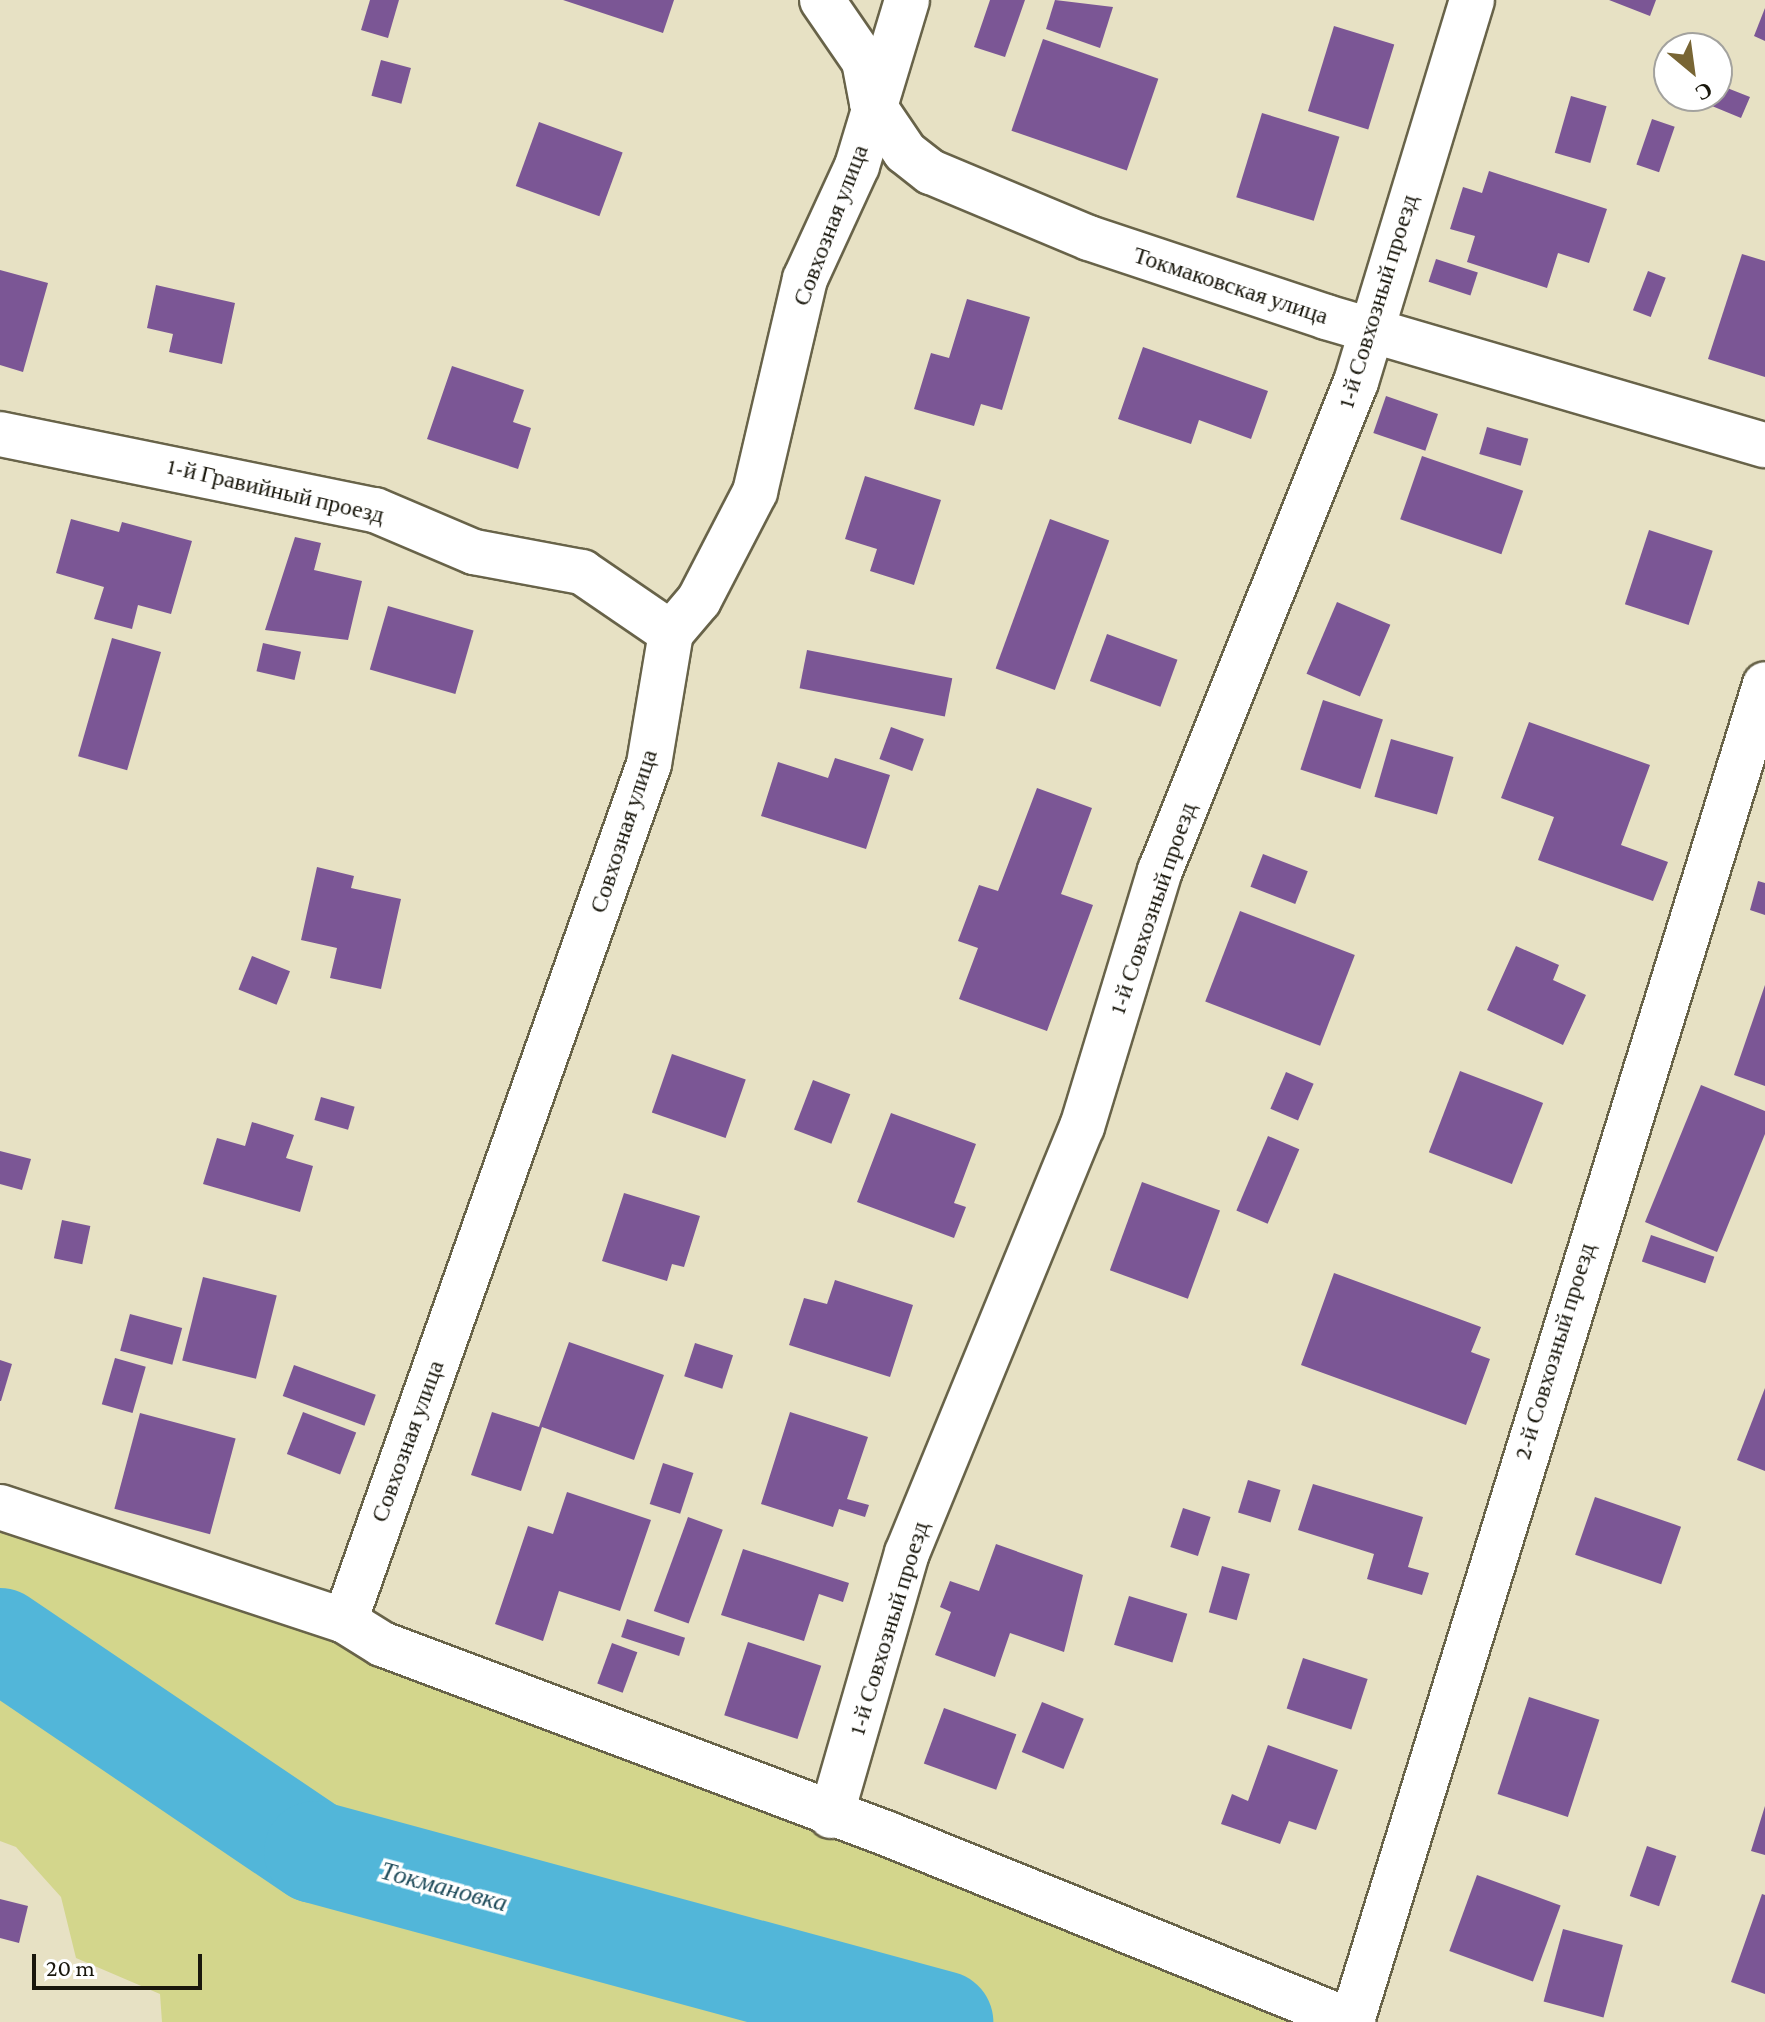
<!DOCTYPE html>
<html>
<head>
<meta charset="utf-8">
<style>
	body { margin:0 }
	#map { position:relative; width:1765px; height:2022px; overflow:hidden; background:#e7e1c4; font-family:"Crimson Pro",serif }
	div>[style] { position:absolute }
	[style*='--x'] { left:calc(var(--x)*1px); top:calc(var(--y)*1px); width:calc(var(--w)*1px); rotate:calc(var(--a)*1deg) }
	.green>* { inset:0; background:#d3d68c }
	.river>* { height:102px; margin:-51px; padding:0 51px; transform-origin:51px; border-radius:51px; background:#52b6d9 }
	.building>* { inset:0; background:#7b5695; transform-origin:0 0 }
	.roads { filter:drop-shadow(2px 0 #686349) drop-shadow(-2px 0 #686349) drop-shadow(0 2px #686349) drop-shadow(0 -2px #686349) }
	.minor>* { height:44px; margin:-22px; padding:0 22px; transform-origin:22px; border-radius:22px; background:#fff }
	span { translate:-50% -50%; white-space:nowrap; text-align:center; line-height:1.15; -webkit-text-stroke:7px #fff; paint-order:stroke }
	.street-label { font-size:24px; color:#19170c }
	.water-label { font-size:26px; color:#214d5c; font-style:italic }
	.north { position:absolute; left:1653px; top:32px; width:80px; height:80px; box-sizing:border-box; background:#fff; border:2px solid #a3a29e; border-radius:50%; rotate:151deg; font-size:22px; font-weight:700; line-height:32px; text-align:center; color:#19170c }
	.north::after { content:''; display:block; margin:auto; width:28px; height:36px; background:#786534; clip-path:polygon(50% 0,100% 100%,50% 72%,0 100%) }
	.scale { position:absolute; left:32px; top:1954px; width:170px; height:36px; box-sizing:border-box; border:4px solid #19170c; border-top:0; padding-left:10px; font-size:24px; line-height:28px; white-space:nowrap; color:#19170c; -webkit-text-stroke:6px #fff; paint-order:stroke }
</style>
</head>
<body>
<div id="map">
	<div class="green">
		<div style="clip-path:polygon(0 1524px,272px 1614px,1315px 2022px,162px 2022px,160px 1994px,76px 1958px,61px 1897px,16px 1847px,0 1841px)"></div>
	</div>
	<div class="river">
		<div style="--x:0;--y:1639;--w:380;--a:34.1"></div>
		<div style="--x:315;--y:1852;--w:650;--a:15.17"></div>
	</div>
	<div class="building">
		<div style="clip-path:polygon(370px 0,399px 0,388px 38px,361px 30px)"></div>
		<div style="clip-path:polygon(563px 0,674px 0,663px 33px)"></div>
		<div style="clip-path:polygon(990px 0,1025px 0,1005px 57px,974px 47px)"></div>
		<div style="clip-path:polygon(1055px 0,1113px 7px,1100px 48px,1046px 29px)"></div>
		<div style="clip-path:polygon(1609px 0,1656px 0,1650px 16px)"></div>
		<div style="clip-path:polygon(1765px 8px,1765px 41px,1754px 36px)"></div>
		<div style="left:1334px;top:26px;width:63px;height:89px;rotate:17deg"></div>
		<div style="left:1043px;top:39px;width:122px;height:97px;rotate:19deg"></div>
		<div style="left:381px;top:60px;width:31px;height:37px;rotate:15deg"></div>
		<div style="clip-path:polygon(1717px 84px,1750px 97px,1741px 118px,1695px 99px,1717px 96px)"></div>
		<div style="left:1571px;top:96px;width:37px;height:59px;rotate:16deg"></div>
		<div style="left:1262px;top:113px;width:81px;height:88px;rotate:17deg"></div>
		<div style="left:1652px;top:119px;width:24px;height:48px;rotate:19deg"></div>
		<div style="left:539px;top:122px;width:89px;height:68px;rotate:20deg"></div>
		<div style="clip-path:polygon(1489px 171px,1607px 209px,1589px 263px,1558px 253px,1547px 288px,1467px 262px,1475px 236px,1450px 229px,1463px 187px,1482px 193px)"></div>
		<div style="clip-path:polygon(1742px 254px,1765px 261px,1765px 377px,1708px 359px)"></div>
		<div style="left:1436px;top:259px;width:44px;height:24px;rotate:18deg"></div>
		<div style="clip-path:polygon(0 270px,48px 283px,23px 372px,0 365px)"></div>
		<div style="left:1648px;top:271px;width:19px;height:42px;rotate:21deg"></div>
		<div style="clip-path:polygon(156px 285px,235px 303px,222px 364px,169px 352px,173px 334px,147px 328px)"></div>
		<div style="clip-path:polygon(967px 299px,1030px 317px,1002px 410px,981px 404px,974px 426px,914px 409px,931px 353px,949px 358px)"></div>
		<div style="clip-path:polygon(1143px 347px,1268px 391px,1251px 439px,1199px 420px,1191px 444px,1118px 419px)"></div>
		<div style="clip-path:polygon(452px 366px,524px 390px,513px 422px,531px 428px,518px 469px,427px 439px)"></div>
		<div style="left:1386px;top:396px;width:55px;height:39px;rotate:19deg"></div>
		<div style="left:1487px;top:427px;width:43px;height:28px;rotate:16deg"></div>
		<div style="left:1422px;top:456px;width:107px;height:67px;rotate:19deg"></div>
		<div style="clip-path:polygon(865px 476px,941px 500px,914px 585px,870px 571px,877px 549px,845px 539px)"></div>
		<div style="clip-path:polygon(71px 519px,119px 532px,122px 522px,192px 541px,171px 614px,138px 605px,132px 629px,94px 619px,104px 587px,56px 573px)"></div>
		<div style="left:1050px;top:519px;width:63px;height:159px;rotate:20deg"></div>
		<div style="left:1649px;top:530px;width:67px;height:78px;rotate:18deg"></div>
		<div style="clip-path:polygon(295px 537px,321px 543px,314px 570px,362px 581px,348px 640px,265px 630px)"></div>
		<div style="left:1337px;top:602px;width:58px;height:78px;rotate:23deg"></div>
		<div style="left:388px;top:606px;width:89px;height:66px;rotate:16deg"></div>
		<div style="left:1107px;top:634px;width:75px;height:50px;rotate:20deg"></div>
		<div style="left:112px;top:638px;width:51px;height:123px;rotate:16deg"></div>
		<div style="left:263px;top:643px;width:39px;height:29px;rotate:13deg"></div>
		<div style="left:807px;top:650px;width:148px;height:39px;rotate:11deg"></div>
		<div style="left:1323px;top:700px;width:63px;height:73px;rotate:18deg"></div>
		<div style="clip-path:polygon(1529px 722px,1650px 765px,1621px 845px,1668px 862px,1653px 901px,1538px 860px,1554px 817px,1501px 798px)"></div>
		<div style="left:891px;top:727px;width:35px;height:34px;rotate:20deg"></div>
		<div style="left:1391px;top:739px;width:65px;height:60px;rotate:16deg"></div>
		<div style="clip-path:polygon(835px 758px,890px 775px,866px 849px,761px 816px,778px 762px,828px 778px)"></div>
		<div style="clip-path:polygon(1037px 788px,1092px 808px,1061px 894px,1093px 905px,1047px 1031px,959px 999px,978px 948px,958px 941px,979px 885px,998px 891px)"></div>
		<div style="left:1263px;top:854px;width:48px;height:35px;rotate:21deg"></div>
		<div style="clip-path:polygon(317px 867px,354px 876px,351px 888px,401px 899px,381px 989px,330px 978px,337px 948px,301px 940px)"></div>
		<div style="clip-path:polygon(1758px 881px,1765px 883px,1765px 915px,1750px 910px)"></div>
		<div style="left:1240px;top:911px;width:123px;height:97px;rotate:21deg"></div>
		<div style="clip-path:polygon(1516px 946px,1559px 965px,1553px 980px,1586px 995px,1563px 1045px,1487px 1010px)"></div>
		<div style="left:252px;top:956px;width:41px;height:36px;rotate:22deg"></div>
		<div style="clip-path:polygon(1765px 985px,1765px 1086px,1734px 1075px)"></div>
		<div style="left:672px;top:1054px;width:78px;height:62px;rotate:19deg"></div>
		<div style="left:1460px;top:1071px;width:89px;height:87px;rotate:21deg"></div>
		<div style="left:1286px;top:1072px;width:30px;height:40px;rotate:23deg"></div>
		<div style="left:813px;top:1080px;width:40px;height:53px;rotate:21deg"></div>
		<div style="clip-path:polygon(1701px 1085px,1765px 1111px,1765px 1134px,1717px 1252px,1645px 1222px)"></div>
		<div style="left:321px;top:1097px;width:35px;height:24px;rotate:16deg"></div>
		<div style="clip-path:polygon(891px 1113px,976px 1144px,954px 1203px,966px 1207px,954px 1238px,857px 1202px)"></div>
		<div style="clip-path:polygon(252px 1122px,294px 1135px,286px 1158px,313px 1166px,300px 1212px,203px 1184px,217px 1138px,245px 1146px)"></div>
		<div style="left:1268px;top:1136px;width:34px;height:81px;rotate:23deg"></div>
		<div style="clip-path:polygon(0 1151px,31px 1159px,22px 1190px,0 1184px)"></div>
		<div style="left:1142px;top:1182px;width:83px;height:94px;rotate:20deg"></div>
		<div style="clip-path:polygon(624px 1193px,700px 1216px,684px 1267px,672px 1264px,667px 1281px,602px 1261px)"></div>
		<div style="left:62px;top:1220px;width:29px;height:39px;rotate:12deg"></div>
		<div style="left:1651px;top:1235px;width:67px;height:28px;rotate:19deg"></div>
		<div style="clip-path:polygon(1334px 1273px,1481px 1327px,1471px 1352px,1490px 1359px,1466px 1425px,1301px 1365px)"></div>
		<div style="left:203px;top:1277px;width:76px;height:86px;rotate:14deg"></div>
		<div style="clip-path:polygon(835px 1280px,913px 1305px,890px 1377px,789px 1345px,804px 1298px,827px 1304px)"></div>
		<div style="left:130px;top:1314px;width:54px;height:38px;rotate:15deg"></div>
		<div style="clip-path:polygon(569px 1342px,664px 1375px,634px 1460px,542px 1427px,521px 1491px,471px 1475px,492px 1412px,539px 1427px)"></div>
		<div style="left:695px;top:1343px;width:40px;height:35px;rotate:18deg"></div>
		<div style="left:115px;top:1358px;width:32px;height:48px;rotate:16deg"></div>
		<div style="clip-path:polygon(0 1360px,12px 1364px,1px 1401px,0 1401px)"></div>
		<div style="left:294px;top:1365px;width:87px;height:33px;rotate:20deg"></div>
		<div style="clip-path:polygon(1765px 1388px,1765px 1471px,1737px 1460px)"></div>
		<div style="left:303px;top:1412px;width:57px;height:45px;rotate:21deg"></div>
		<div style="clip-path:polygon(790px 1412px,868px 1437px,847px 1499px,869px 1505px,865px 1517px,839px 1509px,833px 1527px,761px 1504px)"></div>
		<div style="left:140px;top:1413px;width:99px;height:99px;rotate:15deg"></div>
		<div style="left:663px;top:1463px;width:32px;height:43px;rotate:18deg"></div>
		<div style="left:1248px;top:1480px;width:34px;height:34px;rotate:17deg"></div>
		<div style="clip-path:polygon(1313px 1484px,1423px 1517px,1408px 1567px,1429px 1573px,1422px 1595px,1367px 1579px,1374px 1554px,1298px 1530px)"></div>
		<div style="clip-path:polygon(567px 1492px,651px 1520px,620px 1611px,559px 1591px,543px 1641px,495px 1624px,528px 1526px,553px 1534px)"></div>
		<div style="left:1595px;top:1497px;width:91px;height:61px;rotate:19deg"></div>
		<div style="left:1183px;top:1508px;width:29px;height:41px;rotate:18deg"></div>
		<div style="left:688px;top:1517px;width:37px;height:100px;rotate:20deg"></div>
		<div style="clip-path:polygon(996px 1544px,1083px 1575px,1064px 1652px,1010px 1633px,995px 1677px,935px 1655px,951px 1612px,940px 1607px,950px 1581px,979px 1591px)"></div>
		<div style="clip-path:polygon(743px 1549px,849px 1583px,843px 1602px,819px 1594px,804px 1641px,721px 1615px)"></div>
		<div style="left:1222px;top:1566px;width:29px;height:48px;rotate:16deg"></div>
		<div style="left:1129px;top:1596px;width:61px;height:51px;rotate:17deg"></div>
		<div style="left:627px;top:1619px;width:61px;height:19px;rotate:18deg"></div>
		<div style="left:748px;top:1642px;width:77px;height:77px;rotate:18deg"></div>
		<div style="left:612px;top:1643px;width:27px;height:43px;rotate:20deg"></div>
		<div style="left:1303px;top:1658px;width:68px;height:53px;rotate:18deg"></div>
		<div style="left:1529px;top:1697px;width:74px;height:102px;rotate:18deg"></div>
		<div style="left:1042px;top:1702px;width:45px;height:54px;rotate:22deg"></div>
		<div style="left:944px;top:1708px;width:77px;height:59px;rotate:20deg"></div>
		<div style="clip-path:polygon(1268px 1745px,1338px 1770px,1316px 1830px,1289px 1821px,1280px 1844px,1221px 1824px,1232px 1794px,1248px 1801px)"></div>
		<div style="clip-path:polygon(1765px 1806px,1765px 1855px,1751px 1851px)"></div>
		<div style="left:1647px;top:1846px;width:31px;height:53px;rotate:19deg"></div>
		<div style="left:1477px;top:1875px;width:89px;height:81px;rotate:20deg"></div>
		<div style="clip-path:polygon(1762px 1894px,1765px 1895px,1765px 1994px,1731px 1982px)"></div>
		<div style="clip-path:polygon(0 1899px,28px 1906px,19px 1943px,0 1938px)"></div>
		<div style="left:1563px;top:1929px;width:62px;height:75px;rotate:15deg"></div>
	</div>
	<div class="roads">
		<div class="minor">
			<div style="--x:822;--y:0;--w:74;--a:55.5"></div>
			<div style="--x:864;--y:61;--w:43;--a:79.2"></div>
			<div style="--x:872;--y:103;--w:59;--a:56"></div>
			<div style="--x:905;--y:152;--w:33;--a:38"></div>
			<div style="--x:931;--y:172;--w:171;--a:22.7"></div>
			<div style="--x:1089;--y:238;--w:250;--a:18.4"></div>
			<div style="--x:1326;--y:317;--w:457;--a:16.3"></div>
			<div style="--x:0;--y:434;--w:383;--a:11.5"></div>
			<div style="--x:375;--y:510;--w:108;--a:23"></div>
			<div style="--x:474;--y:552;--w:110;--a:10.5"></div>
			<div style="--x:582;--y:572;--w:108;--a:34.4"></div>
			<div style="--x:0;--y:1507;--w:363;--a:18.3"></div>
			<div style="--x:345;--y:1621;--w:44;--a:31.9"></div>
			<div style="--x:382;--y:1644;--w:540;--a:20.58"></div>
			<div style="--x:888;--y:1834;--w:502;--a:22.01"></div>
			<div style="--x:345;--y:1621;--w:909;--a:-70.47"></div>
			<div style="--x:649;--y:764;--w:133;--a:-80.5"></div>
			<div style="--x:671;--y:633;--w:43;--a:-49.7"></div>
			<div style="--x:699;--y:600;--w:122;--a:-62.6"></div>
			<div style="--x:755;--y:492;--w:219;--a:-76.8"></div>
			<div style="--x:805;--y:279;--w:124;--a:-65.3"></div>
			<div style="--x:857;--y:166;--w:173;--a:-73.2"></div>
			<div style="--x:831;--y:1816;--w:274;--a:-73.9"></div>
			<div style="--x:907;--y:1553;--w:461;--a:-67.7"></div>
			<div style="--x:1082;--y:1127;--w:268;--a:-73.1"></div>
			<div style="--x:1160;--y:871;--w:527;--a:-68.16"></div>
			<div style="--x:1356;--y:382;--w:399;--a:-73.1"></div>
			<div style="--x:1352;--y:2021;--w:1399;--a:-72.83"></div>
		</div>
	</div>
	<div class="street-label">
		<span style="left:830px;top:225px;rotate:-69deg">Совхозная улица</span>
		<span style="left:1231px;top:285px;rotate:18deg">Токмаковская улица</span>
		<span style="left:1377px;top:301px;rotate:-73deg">1-й Совхозный проезд</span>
		<span style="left:276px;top:490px;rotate:13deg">1-й Гравийный проезд</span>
		<span style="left:623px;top:831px;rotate:-72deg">Совхозная улица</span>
		<span style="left:1152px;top:908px;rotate:-71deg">1-й Совхозный проезд</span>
		<span style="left:1554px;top:1351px;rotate:-73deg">2-й Совхозный проезд</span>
		<span style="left:407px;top:1441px;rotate:-70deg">Совхозная улица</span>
		<span style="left:888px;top:1628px;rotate:-73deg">1-й Совхозный проезд</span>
	</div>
	<div class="water-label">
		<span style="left:444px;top:1887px;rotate:15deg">Токмановка</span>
	</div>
	<div class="north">С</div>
	<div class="scale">20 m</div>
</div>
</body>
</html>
